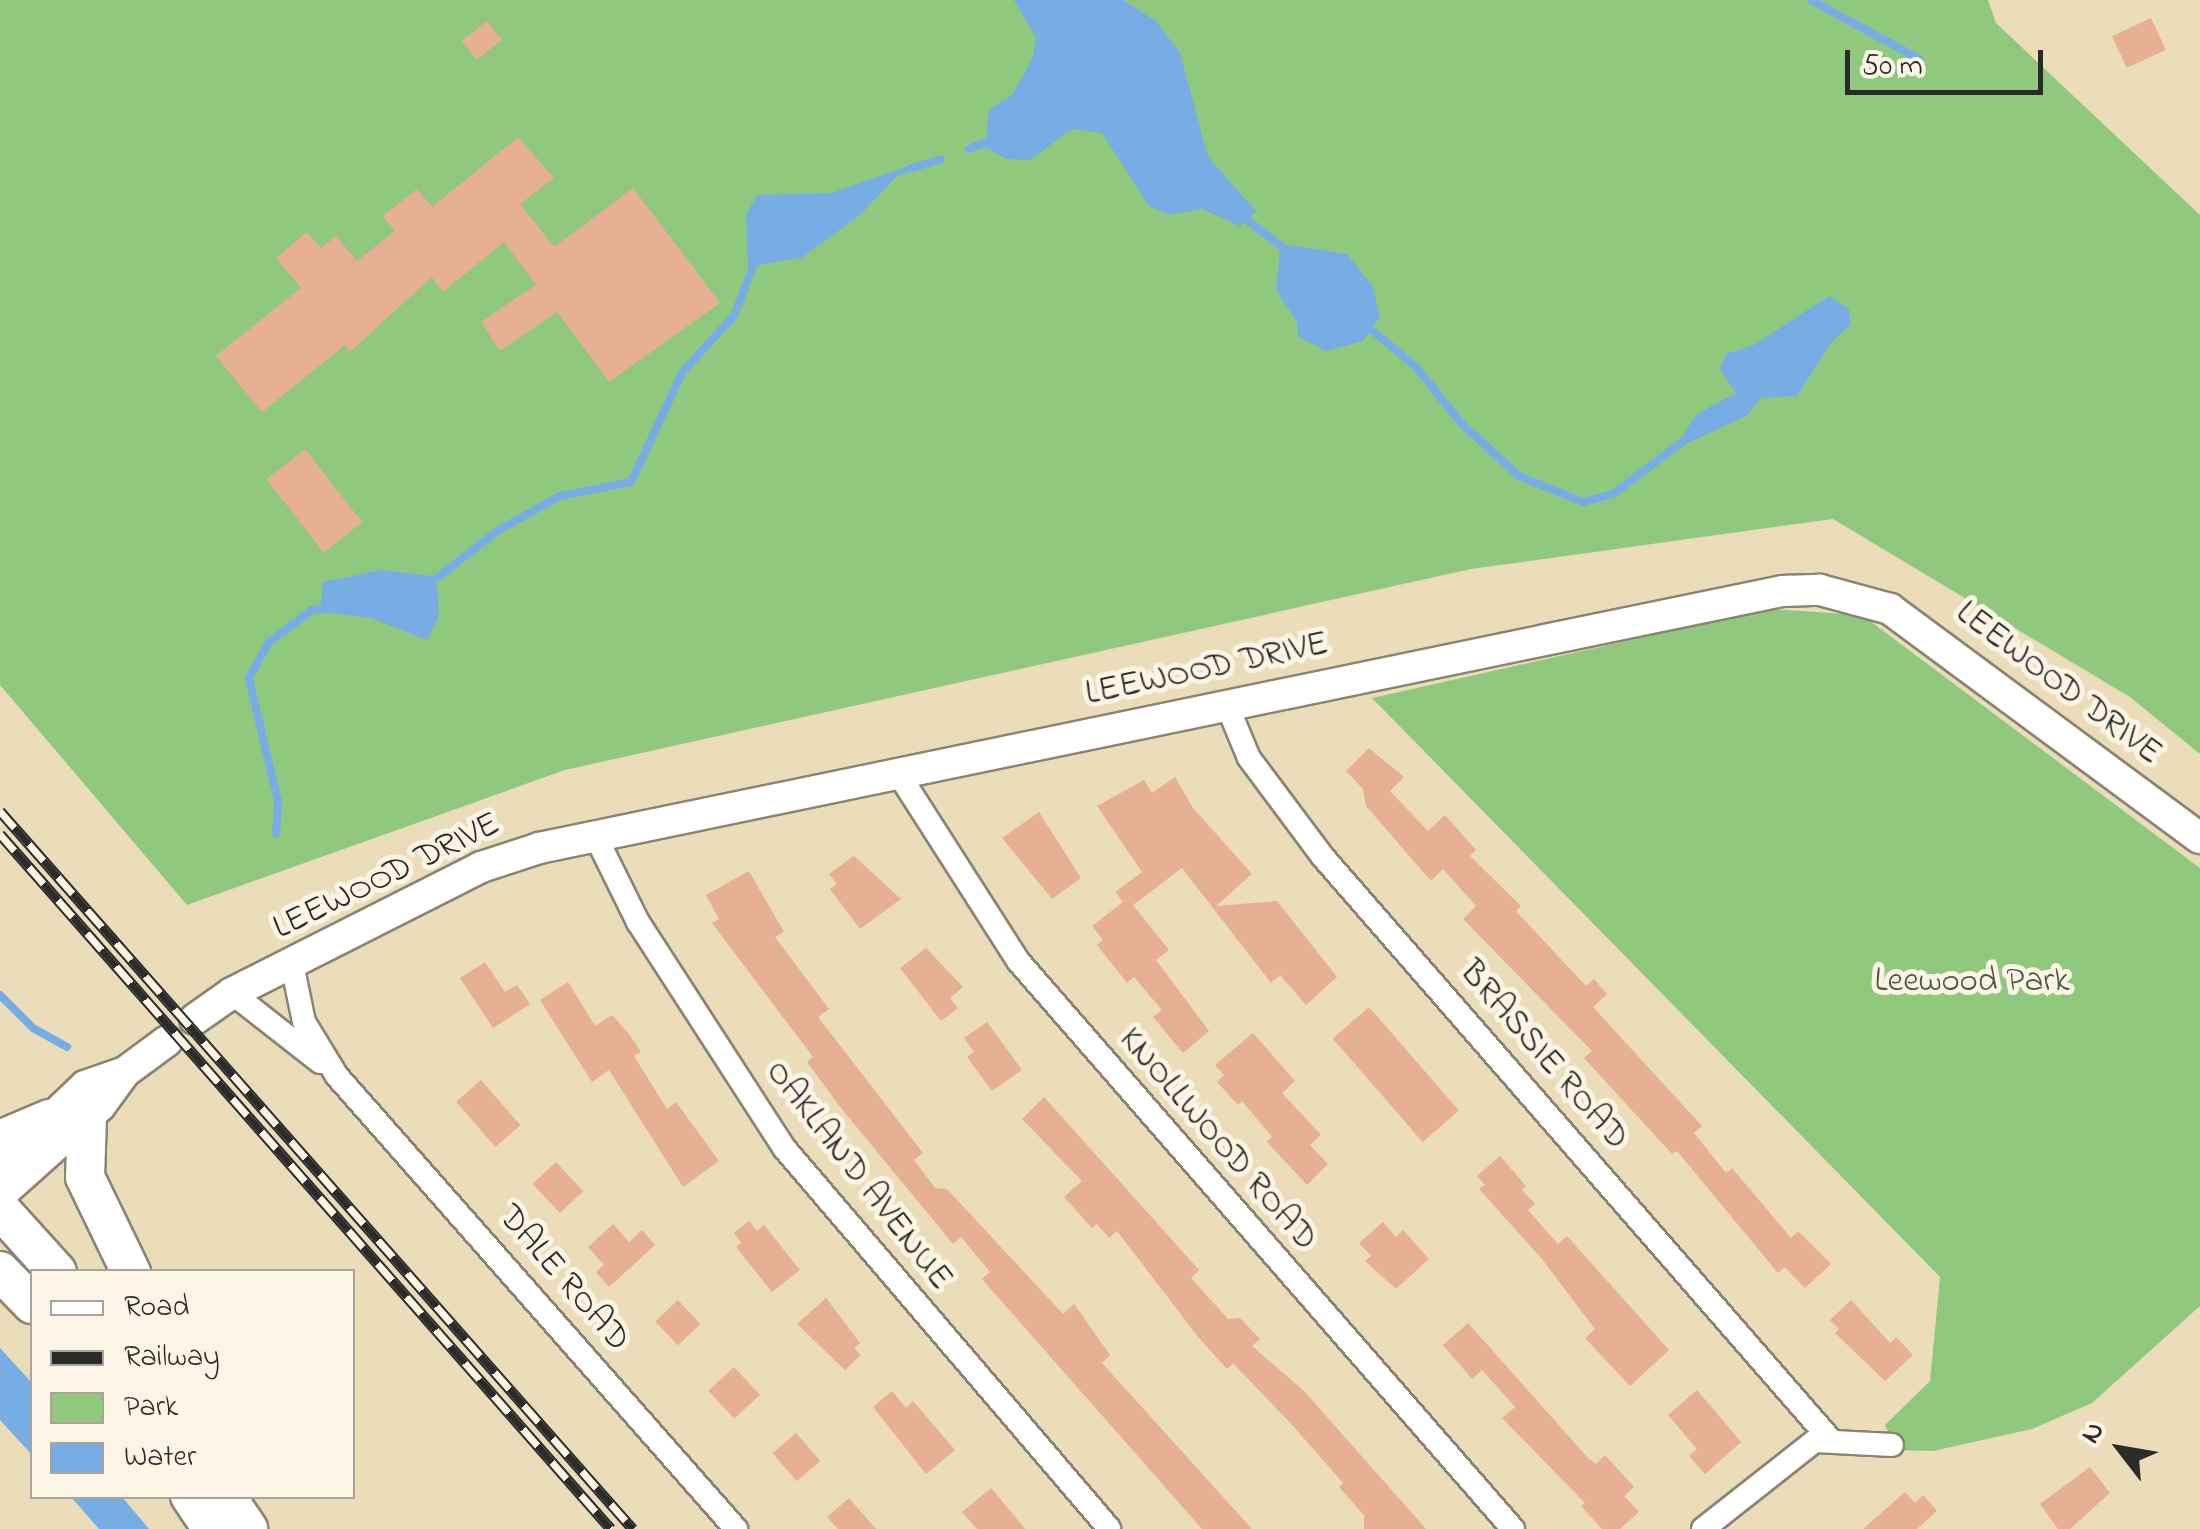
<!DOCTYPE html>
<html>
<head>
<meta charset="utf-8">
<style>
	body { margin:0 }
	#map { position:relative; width:2200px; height:1529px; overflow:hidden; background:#ebddb9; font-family:"Indie Flower",sans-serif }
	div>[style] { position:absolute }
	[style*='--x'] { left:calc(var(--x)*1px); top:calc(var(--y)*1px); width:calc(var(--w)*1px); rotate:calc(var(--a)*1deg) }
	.green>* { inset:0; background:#90c97d }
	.water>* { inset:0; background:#76ade5 }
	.stream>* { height:8px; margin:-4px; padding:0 4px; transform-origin:4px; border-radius:4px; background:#76ade5 }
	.building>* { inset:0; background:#e7af94; transform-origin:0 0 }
	.roads { filter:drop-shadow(2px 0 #8b8472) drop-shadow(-2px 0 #8b8472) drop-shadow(0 2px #8b8472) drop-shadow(0 -2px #8b8472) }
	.minor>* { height:22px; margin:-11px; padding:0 11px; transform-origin:11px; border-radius:11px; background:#fff }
	.tertiary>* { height:30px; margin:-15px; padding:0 15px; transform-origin:15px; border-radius:15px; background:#fff }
	.trunk>* { height:38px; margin:-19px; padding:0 19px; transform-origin:19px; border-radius:19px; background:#fff }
	.rail>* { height:11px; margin-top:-5.5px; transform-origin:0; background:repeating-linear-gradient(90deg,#fcf5e5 0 22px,#2b2b2b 0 44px); box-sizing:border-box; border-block:2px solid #2b2b2b }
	span { translate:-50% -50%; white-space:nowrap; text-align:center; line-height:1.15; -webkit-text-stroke:10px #fcf5e5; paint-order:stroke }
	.street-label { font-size:35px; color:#2b2b2b }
	.park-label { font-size:35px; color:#495a44 }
	.legend { position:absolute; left:30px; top:1269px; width:325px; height:230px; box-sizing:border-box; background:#fcf5e5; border:2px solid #a8a49b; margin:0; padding:12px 18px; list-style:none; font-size:30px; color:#2b2b2b }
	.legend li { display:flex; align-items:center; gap:20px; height:50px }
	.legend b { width:50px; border:2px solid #a8a49b }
	.north { position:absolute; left:2070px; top:1399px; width:100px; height:100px; -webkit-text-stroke:8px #fcf5e5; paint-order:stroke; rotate:301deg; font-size:28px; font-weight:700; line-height:40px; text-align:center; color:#2b2b2b }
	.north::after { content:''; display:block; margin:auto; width:35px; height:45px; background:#2b2b2b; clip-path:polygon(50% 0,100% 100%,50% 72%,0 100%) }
	.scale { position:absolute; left:1845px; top:50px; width:198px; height:45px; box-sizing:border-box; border:5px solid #2b2b2b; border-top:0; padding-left:12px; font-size:30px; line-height:35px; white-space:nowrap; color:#2b2b2b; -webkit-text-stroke:8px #fcf5e5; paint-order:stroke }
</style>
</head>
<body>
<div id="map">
	<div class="green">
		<div style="clip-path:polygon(0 0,1988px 0,1996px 23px,2200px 215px,2200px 754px,2130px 697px,1833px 519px,1471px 569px,565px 770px,187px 905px,0 685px)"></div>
		<div style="clip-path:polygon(1769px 609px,1862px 615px,2200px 868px,2200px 1306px,2092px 1403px,2032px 1429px,1933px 1451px,1896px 1450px,1885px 1425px,1930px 1381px,1940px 1277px,1372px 698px)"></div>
	</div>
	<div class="water">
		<div style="clip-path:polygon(1014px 0,1123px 0,1156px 21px,1180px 53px,1208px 157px,1256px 211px,1240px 226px,1202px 209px,1169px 215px,1149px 206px,1102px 133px,1072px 129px,1030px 160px,1007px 159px,985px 147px,989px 110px,1013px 94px,1033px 57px,1036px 38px)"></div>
		<div style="clip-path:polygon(919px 162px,919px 169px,897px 176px,861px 214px,803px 257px,748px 267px,746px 215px,757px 195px,832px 193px)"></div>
		<div style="clip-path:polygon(1289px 245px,1347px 254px,1372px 285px,1380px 316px,1363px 341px,1325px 351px,1298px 336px,1297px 322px,1276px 290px,1280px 251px)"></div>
		<div style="clip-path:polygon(1829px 296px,1849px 309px,1850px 325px,1830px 344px,1797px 396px,1761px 398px,1746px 416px,1690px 442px,1683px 435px,1697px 414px,1736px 393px,1720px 370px,1726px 354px,1754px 345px)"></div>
		<div style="clip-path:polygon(382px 570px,432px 576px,437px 585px,439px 616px,427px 640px,371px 618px,320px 612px,323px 582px)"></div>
		<div style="clip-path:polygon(0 1348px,32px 1383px,32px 1455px,0 1420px)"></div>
		<div style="clip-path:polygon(71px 1497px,122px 1497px,149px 1529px,99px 1529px)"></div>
	</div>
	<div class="stream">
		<div style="--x:1811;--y:0;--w:123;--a:28.6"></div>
		<div style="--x:969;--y:149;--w:16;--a:-22"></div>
		<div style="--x:912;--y:168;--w:30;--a:-17"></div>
		<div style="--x:1247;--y:220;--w:53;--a:37.3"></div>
		<div style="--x:1367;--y:326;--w:64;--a:39.9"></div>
		<div style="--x:1416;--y:367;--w:72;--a:51.2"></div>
		<div style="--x:1461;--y:423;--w:79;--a:42.4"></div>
		<div style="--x:1519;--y:476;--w:69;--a:22.1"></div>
		<div style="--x:1583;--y:502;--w:31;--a:-15"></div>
		<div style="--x:1613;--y:494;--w:101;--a:-37"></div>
		<div style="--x:428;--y:585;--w:88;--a:-38"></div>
		<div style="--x:497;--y:531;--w:72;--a:-29.1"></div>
		<div style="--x:560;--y:496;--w:72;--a:-11.2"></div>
		<div style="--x:631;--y:482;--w:123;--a:-64.9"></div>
		<div style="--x:683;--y:371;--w:75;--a:-47.2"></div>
		<div style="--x:734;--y:316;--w:59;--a:-69.1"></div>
		<div style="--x:276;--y:834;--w:32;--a:-86"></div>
		<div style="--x:278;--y:802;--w:127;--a:-103.2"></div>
		<div style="--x:249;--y:678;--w:41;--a:-60.9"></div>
		<div style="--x:269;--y:642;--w:54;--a:-36.7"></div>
		<div style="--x:312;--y:610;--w:18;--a:-6"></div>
		<div style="--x:0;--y:995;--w:47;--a:45"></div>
		<div style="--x:33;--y:1028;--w:39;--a:29"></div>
	</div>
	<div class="building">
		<div style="left:2151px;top:18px;width:35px;height:43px;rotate:65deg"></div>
		<div style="left:487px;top:21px;width:24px;height:32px;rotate:52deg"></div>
		<div style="clip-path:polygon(518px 137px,554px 178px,520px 204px,554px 247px,633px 188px,720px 303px,609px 382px,557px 312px,500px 351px,481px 322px,536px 285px,504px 242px,443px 292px,432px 277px,350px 352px,345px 345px,262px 412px,216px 356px,301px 288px,276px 258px,307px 232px,321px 248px,336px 236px,357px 261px,395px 231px,383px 216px,417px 189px,432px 207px)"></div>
		<div style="left:305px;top:449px;width:93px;height:49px;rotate:52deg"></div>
		<div style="clip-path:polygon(1369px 748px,1404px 777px,1390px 791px,1428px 831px,1445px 815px,1476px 850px,1470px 856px,1521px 906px,1516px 911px,1586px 986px,1594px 979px,1607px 994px,1593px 1007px,1702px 1126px,1694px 1133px,1726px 1173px,1732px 1168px,1791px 1238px,1798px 1231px,1831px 1264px,1805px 1288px,1785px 1267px,1778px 1273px,1677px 1151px,1672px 1154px,1584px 1058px,1592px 1051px,1463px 919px,1476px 906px,1443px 869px,1431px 881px,1366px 806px,1363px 789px,1346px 771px)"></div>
		<div style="clip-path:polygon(1175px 777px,1193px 808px,1252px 874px,1216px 906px,1277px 901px,1337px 977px,1306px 1005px,1280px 975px,1271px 983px,1182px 868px,1133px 905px,1169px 950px,1156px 960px,1209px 1031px,1183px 1053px,1153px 1017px,1162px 1010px,1134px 977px,1127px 983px,1097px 945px,1103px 940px,1092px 926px,1123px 902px,1115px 892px,1142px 872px,1097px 806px,1144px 780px,1152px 793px)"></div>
		<div style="clip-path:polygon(1039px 812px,1081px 878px,1052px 899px,1002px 838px)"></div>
		<div style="clip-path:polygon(854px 856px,901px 899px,860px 929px,830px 889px,837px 884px,829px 874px)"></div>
		<div style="clip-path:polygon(749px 871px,784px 932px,775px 937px,829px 1009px,818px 1017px,923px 1153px,914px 1160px,935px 1188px,947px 1189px,1063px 1314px,1074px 1304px,1110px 1355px,1102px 1363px,1252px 1529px,1202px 1529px,982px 1279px,990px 1272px,961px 1237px,953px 1244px,841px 1108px,807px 1062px,813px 1057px,712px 923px,719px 919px,706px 895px)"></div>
		<div style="clip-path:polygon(926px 948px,963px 987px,950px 998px,958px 1008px,941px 1021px,900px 968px)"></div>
		<div style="clip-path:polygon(485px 962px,505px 992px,517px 985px,530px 1004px,493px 1028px,460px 978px)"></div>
		<div style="clip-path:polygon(568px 982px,595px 1026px,612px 1015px,629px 1034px,641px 1052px,634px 1056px,667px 1109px,676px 1102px,719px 1161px,683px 1187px,609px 1070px,592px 1082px,540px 1000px)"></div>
		<div style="left:1369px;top:1007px;width:137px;height:48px;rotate:49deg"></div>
		<div style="clip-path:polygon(987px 1022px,1022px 1070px,992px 1091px,967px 1057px,974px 1052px,964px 1038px)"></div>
		<div style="clip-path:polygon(1253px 1033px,1295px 1081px,1282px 1093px,1321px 1135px,1310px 1145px,1328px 1164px,1307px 1185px,1267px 1142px,1272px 1137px,1242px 1101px,1238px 1105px,1217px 1082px,1224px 1075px,1215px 1065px)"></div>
		<div style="left:481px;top:1080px;width:60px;height:33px;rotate:49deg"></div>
		<div style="clip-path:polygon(1044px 1097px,1199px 1270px,1191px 1278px,1228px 1319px,1240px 1318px,1260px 1339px,1252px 1346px,1305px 1392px,1426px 1529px,1364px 1529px,1364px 1515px,1339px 1487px,1343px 1483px,1294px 1427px,1233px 1363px,1227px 1369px,1199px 1338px,1117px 1231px,1109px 1238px,1097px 1224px,1092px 1228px,1064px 1197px,1082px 1181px,1022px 1119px)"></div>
		<div style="clip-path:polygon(1500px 1156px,1526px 1186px,1522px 1190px,1535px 1204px,1528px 1210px,1558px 1244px,1567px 1236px,1669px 1350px,1630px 1386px,1585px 1338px,1595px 1329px,1542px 1259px,1479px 1189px,1485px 1185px,1477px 1176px)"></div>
		<div style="left:556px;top:1162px;width:40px;height:32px;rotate:47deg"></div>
		<div style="clip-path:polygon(749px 1221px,757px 1231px,764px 1225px,800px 1270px,772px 1292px,736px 1247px,741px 1243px,734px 1233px)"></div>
		<div style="clip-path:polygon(1383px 1222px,1396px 1237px,1403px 1230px,1429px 1259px,1396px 1289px,1365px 1261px,1371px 1256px,1359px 1243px)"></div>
		<div style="clip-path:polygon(613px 1224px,629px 1242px,642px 1230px,655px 1245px,609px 1287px,596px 1272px,604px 1265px,588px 1247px)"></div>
		<div style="clip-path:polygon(826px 1298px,860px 1343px,854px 1348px,861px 1355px,845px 1370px,797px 1324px)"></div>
		<div style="left:678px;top:1300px;width:33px;height:31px;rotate:47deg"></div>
		<div style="clip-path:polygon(1851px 1300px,1890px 1343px,1896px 1337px,1913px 1355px,1885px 1381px,1835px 1333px,1839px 1329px,1830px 1320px)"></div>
		<div style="clip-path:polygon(1468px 1323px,1588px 1458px,1596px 1464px,1605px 1455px,1634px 1487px,1624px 1496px,1639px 1512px,1620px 1529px,1602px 1529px,1581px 1506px,1585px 1503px,1502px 1418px,1515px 1407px,1482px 1370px,1472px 1379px,1443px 1345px)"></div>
		<div style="left:734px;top:1367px;width:38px;height:35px;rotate:47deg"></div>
		<div style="clip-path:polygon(1697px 1390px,1741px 1442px,1705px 1474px,1689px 1456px,1697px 1449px,1668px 1415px)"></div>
		<div style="clip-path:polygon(892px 1391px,906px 1408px,913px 1401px,955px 1450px,926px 1474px,873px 1407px)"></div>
		<div style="left:796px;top:1433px;width:37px;height:31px;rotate:49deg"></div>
		<div style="clip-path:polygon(2090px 1467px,2110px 1493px,2070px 1529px,2058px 1529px,2040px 1504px)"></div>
		<div style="clip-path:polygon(991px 1488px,1025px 1529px,977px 1529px,962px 1512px)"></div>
		<div style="clip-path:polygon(1905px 1492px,1915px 1503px,1923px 1495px,1937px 1511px,1917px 1529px,1863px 1529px)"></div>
		<div style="clip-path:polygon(849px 1498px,876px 1529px,838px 1529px,827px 1517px)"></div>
	</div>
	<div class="roads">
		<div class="minor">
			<div style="--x:1227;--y:705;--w:57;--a:67.5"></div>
			<div style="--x:1249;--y:758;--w:124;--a:53.2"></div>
			<div style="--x:1323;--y:857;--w:769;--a:48.95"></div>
			<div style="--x:898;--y:773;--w:224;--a:57.4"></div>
			<div style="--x:1019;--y:962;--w:752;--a:48.94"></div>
			<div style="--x:595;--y:835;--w:97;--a:63.7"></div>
			<div style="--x:638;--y:922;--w:270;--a:57.1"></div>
			<div style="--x:785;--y:1149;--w:499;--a:49.5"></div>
			<div style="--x:292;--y:964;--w:59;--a:78.3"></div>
			<div style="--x:304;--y:1022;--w:63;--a:58.6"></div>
			<div style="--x:337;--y:1076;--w:604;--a:48.63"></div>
			<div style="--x:232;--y:993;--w:112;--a:38.1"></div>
			<div style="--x:1703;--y:1529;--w:142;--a:-38.2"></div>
			<div style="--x:1815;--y:1441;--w:77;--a:3"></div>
		</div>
		<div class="tertiary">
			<div style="--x:195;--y:1019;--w:45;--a:-35.1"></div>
			<div style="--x:232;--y:993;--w:279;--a:-26.8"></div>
			<div style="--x:481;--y:867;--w:61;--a:-18.1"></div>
			<div style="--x:539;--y:848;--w:1269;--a:-11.68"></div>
			<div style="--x:1782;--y:591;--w:38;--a:-2"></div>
			<div style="--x:1820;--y:590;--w:73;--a:15.2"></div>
			<div style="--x:1890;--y:609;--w:385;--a:36.5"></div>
			<div style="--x:0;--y:1167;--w:117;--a:-43.6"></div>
			<div style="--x:85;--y:1086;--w:42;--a:-19.3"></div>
			<div style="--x:125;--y:1072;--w:52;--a:-36.4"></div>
			<div style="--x:0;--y:1195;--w:134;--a:-41.7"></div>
			<div style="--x:100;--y:1106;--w:42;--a:-53.7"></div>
		</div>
		<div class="trunk">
			<div style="--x:87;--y:1118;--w:59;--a:91.9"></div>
			<div style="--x:85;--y:1177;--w:106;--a:64.2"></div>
			<div style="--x:0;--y:1140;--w:53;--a:-23.2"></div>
			<div style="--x:0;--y:1209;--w:85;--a:47.9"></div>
			<div style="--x:0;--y:1271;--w:46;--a:45.9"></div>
			<div style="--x:190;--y:1496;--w:40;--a:56"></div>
			<div style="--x:226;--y:1496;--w:40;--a:56"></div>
		</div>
	</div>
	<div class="rail">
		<div style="--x:0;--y:811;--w:957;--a:48.6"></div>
		<div style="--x:0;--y:834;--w:925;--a:48.68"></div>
	</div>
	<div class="street-label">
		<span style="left:1207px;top:670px;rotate:-12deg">LEEWOOD DRIVE</span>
		<span style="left:2058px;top:684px;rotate:37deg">LEEWOOD DRIVE</span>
		<span style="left:387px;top:877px;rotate:-26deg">LEEWOOD DRIVE</span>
		<span style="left:1543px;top:1056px;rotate:49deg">BRASSIE ROAD</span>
		<span style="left:1217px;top:1140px;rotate:49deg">KNOLLWOOD ROAD</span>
		<span style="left:858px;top:1176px;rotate:52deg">OAKLAND AVENUE</span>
		<span style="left:563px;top:1279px;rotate:49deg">DALE ROAD</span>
	</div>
	<div class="park-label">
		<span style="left:1972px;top:982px">Leewood Park</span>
	</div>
	<ul class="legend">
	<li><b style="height:12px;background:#fff"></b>Road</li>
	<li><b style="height:12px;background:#2b2b2b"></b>Railway</li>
	<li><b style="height:28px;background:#90c97d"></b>Park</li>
	<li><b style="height:28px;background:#76ade5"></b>Water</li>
	</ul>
	<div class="north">N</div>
	<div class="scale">50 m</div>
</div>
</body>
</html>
